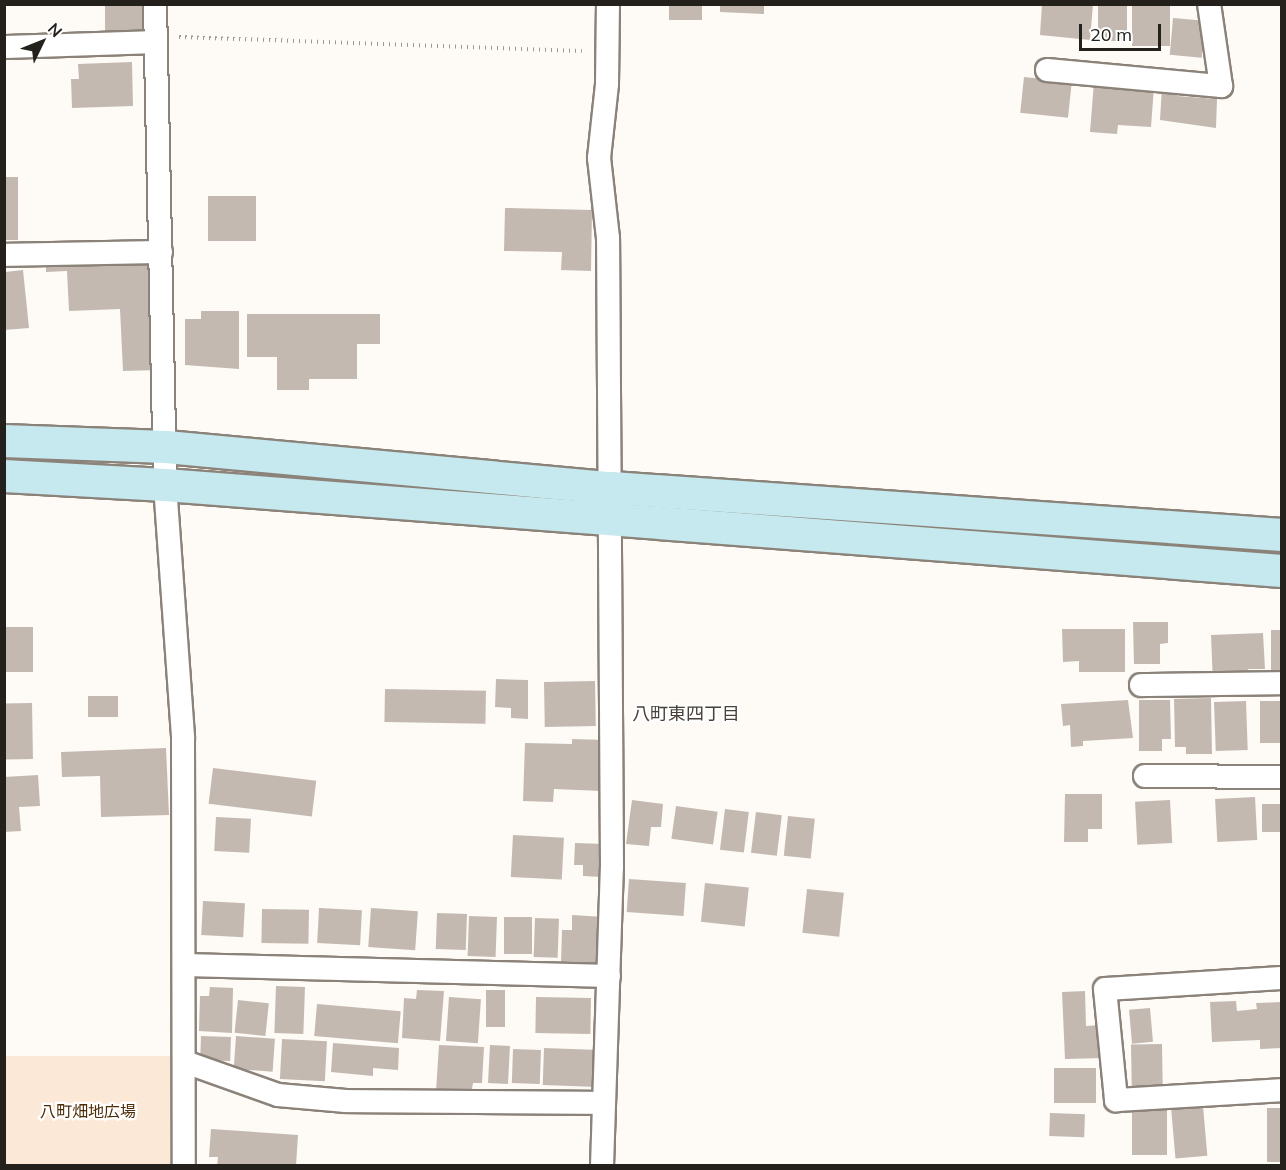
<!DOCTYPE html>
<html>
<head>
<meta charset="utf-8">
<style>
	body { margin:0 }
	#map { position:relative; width:1286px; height:1170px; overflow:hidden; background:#fefaf6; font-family:Mulish,"Noto Sans JP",sans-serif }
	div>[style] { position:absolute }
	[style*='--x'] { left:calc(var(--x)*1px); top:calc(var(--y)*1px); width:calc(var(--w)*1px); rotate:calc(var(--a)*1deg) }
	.green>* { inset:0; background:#fce8d6; transform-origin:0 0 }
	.building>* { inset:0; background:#c3b9b1; transform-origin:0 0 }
	.path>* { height:4px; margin-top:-2px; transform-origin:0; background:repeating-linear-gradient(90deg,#9c9894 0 1.5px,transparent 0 6px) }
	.roads { filter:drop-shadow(2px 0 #8b8279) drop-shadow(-2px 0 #8b8279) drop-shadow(0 2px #8b8279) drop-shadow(0 -2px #8b8279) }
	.street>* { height:22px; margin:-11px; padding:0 11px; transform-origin:11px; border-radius:11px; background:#fff }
	.secondary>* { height:32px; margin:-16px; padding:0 16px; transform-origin:16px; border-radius:16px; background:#c5e9ee }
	span { translate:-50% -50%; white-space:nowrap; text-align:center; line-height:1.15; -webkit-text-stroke:4.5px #fff; paint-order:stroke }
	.park-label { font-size:16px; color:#4d2d07 }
	.neighbourhood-label { font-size:18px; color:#49413a }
	.frame { position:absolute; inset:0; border:6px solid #24211d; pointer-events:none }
	.north { position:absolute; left:12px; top:12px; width:60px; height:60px; -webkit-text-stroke:4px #fff; paint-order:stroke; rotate:47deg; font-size:16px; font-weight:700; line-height:24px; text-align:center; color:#24211d }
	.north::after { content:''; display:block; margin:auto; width:21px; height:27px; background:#24211d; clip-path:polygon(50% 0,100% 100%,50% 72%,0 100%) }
	.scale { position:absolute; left:1079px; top:24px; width:82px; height:27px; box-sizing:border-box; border:3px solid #24211d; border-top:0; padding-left:8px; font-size:18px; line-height:21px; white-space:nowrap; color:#24211d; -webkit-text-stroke:4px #fff; paint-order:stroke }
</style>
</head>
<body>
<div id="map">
	<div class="green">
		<div style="left:172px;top:1056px;width:109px;height:167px;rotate:90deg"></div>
	</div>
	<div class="building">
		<div style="left:105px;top:4px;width:39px;height:28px"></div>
		<div style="left:669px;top:4px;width:33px;height:16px"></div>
		<div style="clip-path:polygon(720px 4px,764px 4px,764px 14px,720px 12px)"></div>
		<div style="clip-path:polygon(1042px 4px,1093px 4px,1090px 40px,1040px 35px)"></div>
		<div style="left:1098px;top:4px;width:29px;height:37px"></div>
		<div style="left:1132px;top:4px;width:38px;height:42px"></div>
		<div style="left:1173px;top:18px;width:32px;height:37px;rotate:5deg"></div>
		<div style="clip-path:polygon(132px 62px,133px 106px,72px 108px,71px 79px,79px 79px,78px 64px)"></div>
		<div style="left:1024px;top:77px;width:48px;height:36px;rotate:6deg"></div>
		<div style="clip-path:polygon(1094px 82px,1154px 87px,1151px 127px,1118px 125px,1117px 134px,1090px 132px)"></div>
		<div style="clip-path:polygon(1162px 87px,1178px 88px,1177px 96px,1217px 99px,1216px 128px,1160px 120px)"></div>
		<div style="left:4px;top:177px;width:14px;height:63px"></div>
		<div style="left:208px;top:196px;width:48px;height:45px"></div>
		<div style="clip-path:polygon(505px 208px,592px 210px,591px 271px,561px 270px,562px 252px,504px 251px)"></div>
		<div style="clip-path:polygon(154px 258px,159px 370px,123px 371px,120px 309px,69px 311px,67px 271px,46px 272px,46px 261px)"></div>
		<div style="clip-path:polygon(23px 270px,29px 328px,4px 330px,5px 272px)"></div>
		<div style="clip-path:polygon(201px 311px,239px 311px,239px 369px,185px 365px,185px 319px,201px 319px)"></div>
		<div style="clip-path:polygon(247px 314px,380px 314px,380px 344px,357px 344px,357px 379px,309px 379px,309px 390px,277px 390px,277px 357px,247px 357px)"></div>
		<div style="clip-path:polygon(1133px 622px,1168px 622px,1168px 643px,1160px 644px,1160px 664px,1134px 664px)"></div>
		<div style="left:4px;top:627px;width:29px;height:45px"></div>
		<div style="clip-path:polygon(1062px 629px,1125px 629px,1125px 672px,1079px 672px,1079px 661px,1063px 662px)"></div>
		<div style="left:1282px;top:630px;width:46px;height:11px;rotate:90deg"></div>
		<div style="clip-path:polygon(1263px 633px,1265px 669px,1248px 669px,1249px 683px,1213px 684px,1211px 635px)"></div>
		<div style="clip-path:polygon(496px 679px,528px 680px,528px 719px,511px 718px,511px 708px,495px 707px)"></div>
		<div style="left:595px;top:681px;width:45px;height:51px;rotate:89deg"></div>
		<div style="left:385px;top:689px;width:101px;height:33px;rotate:1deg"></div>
		<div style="left:88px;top:696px;width:30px;height:21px"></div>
		<div style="clip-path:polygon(1211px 698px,1212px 754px,1186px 754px,1186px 747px,1175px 747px,1174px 699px)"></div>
		<div style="clip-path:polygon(1128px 700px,1133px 738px,1083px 741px,1083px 746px,1071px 747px,1070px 725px,1063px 726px,1061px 704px)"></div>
		<div style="clip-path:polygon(1139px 700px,1170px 700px,1171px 739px,1162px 739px,1162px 751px,1139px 751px)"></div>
		<div style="left:1246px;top:701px;width:49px;height:32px;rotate:88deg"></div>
		<div style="left:1260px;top:701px;width:22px;height:42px"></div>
		<div style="left:32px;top:703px;width:56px;height:28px;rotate:89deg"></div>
		<div style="clip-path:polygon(572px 739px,604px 740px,602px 791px,554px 789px,553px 802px,523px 801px,525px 743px,572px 744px)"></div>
		<div style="clip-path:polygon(166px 748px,169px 815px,101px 817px,100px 776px,62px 777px,61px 752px)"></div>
		<div style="left:213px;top:768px;width:104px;height:36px;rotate:7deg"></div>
		<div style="clip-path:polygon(38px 775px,40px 806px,19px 807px,21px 831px,4px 832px,4px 777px)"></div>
		<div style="clip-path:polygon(1065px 794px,1102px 794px,1102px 829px,1088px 829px,1088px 842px,1064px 842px)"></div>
		<div style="left:1255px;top:797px;width:43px;height:40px;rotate:87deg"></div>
		<div style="clip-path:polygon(632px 800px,663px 804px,661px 827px,651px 827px,649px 846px,626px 844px)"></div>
		<div style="left:1170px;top:800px;width:43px;height:35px;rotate:87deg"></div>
		<div style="left:1262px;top:804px;width:20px;height:28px"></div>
		<div style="left:676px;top:806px;width:42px;height:33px;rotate:8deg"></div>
		<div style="left:725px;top:809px;width:24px;height:41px;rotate:7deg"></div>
		<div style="left:756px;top:812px;width:26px;height:41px;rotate:7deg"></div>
		<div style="left:788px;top:816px;width:27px;height:40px;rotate:6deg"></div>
		<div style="left:216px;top:817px;width:35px;height:34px;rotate:3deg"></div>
		<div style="left:513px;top:835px;width:51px;height:42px;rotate:3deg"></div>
		<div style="clip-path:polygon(575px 843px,604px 844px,602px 877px,583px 876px,583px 865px,574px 865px)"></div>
		<div style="left:629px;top:879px;width:57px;height:33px;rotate:4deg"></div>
		<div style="left:705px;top:883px;width:44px;height:39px;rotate:6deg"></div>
		<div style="left:807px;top:889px;width:37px;height:44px;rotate:6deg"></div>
		<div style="left:203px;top:901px;width:42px;height:34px;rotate:3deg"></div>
		<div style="left:319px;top:908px;width:43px;height:35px;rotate:3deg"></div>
		<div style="left:371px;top:908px;width:47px;height:39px;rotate:4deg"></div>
		<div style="left:262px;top:909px;width:47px;height:34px;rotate:1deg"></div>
		<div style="left:437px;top:913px;width:30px;height:36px;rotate:2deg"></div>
		<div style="clip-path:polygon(572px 915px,605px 917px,604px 964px,561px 963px,562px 930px,572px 930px)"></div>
		<div style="left:469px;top:916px;width:28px;height:40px;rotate:2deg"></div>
		<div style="left:504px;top:917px;width:28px;height:37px"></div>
		<div style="left:535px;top:918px;width:24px;height:39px;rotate:2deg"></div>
		<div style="left:276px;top:986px;width:29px;height:47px;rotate:2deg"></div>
		<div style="clip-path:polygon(210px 987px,233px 988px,232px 1033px,199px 1031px,200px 996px,209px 996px)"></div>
		<div style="clip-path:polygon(417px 990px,444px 991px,440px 1041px,402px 1038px,404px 998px,416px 999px)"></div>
		<div style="left:486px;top:990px;width:19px;height:37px"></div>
		<div style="clip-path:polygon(1085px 991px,1086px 1026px,1101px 1025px,1103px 1058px,1065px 1059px,1062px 992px)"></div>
		<div style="left:449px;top:997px;width:32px;height:44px;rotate:4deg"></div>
		<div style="left:536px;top:997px;width:55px;height:36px;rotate:1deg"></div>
		<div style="left:238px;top:1000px;width:31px;height:33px;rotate:6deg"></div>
		<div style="clip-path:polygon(1236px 1001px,1237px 1011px,1257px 1009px,1256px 1003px,1282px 1002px,1282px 1048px,1260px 1049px,1260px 1040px,1212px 1042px,1210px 1002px)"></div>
		<div style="left:317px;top:1004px;width:84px;height:32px;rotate:5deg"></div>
		<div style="left:1150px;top:1008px;width:34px;height:21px;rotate:85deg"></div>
		<div style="left:201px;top:1036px;width:30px;height:24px;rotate:2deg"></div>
		<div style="left:236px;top:1036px;width:39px;height:33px;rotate:4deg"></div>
		<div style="left:282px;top:1039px;width:45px;height:40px;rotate:3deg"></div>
		<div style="clip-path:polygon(333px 1043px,399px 1048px,398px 1070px,373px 1068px,373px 1076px,331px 1072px)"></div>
		<div style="left:1162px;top:1044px;width:42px;height:31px;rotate:89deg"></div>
		<div style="clip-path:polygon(439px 1045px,484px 1047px,482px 1083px,473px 1083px,472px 1089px,463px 1089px,463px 1092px,436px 1091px)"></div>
		<div style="left:490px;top:1045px;width:20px;height:38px;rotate:3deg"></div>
		<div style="left:544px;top:1048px;width:55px;height:37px;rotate:2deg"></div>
		<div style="left:513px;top:1049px;width:28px;height:34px;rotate:2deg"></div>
		<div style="left:1054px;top:1068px;width:42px;height:35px"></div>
		<div style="left:1132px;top:1106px;width:35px;height:49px"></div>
		<div style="left:1203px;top:1106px;width:50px;height:32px;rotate:85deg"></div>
		<div style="left:1267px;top:1108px;width:15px;height:54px"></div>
		<div style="left:1050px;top:1113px;width:35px;height:23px;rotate:2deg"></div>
		<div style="clip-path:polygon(211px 1129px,298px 1135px,296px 1166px,217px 1166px,218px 1157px,209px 1157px)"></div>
	</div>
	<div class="path">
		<div style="--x:179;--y:37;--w:403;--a:2"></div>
	</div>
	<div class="roads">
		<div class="street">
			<div style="--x:155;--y:4;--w:481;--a:88.8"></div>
			<div style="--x:165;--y:485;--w:254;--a:85.9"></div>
			<div style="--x:183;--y:738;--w:428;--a:89.9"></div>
			<div style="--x:4;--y:47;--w:150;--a:-1.9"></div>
			<div style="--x:1047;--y:70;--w:175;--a:5.3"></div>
			<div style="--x:1221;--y:86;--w:83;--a:-98.3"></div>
			<div style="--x:4;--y:255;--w:157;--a:-1.1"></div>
			<div style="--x:1141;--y:685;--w:141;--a:-0.8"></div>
			<div style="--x:1145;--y:776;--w:137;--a:0.4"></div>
			<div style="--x:186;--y:965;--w:423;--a:1.5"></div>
			<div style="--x:1282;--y:978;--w:177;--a:176.4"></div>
			<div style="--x:1105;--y:989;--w:112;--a:84.3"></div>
			<div style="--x:1116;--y:1100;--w:166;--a:-3.4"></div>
			<div style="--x:185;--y:1062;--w:99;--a:19.5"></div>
			<div style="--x:278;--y:1095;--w:68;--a:5"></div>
			<div style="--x:346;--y:1101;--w:258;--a:0.4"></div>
			<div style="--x:602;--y:1166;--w:299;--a:-88.1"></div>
			<div style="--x:612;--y:867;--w:629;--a:-90.36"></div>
			<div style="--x:608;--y:238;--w:81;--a:-96.4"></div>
			<div style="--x:599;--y:158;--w:74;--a:-83.8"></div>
			<div style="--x:607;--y:84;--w:80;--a:-89.3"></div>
		</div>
		<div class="secondary">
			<div style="--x:4;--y:441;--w:162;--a:2.1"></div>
			<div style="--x:166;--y:447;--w:448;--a:5.3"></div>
			<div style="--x:612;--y:488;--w:672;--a:4.01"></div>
			<div style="--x:4;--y:476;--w:161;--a:3.2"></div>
			<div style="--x:165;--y:485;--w:1120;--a:4.4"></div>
		</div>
	</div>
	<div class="park-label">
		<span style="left:88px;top:1111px">八町畑地広場</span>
	</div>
	<div class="neighbourhood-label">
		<span style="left:686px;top:714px">八町東四丁目</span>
	</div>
	<div class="frame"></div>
	<div class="north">N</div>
	<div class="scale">20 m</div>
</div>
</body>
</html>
